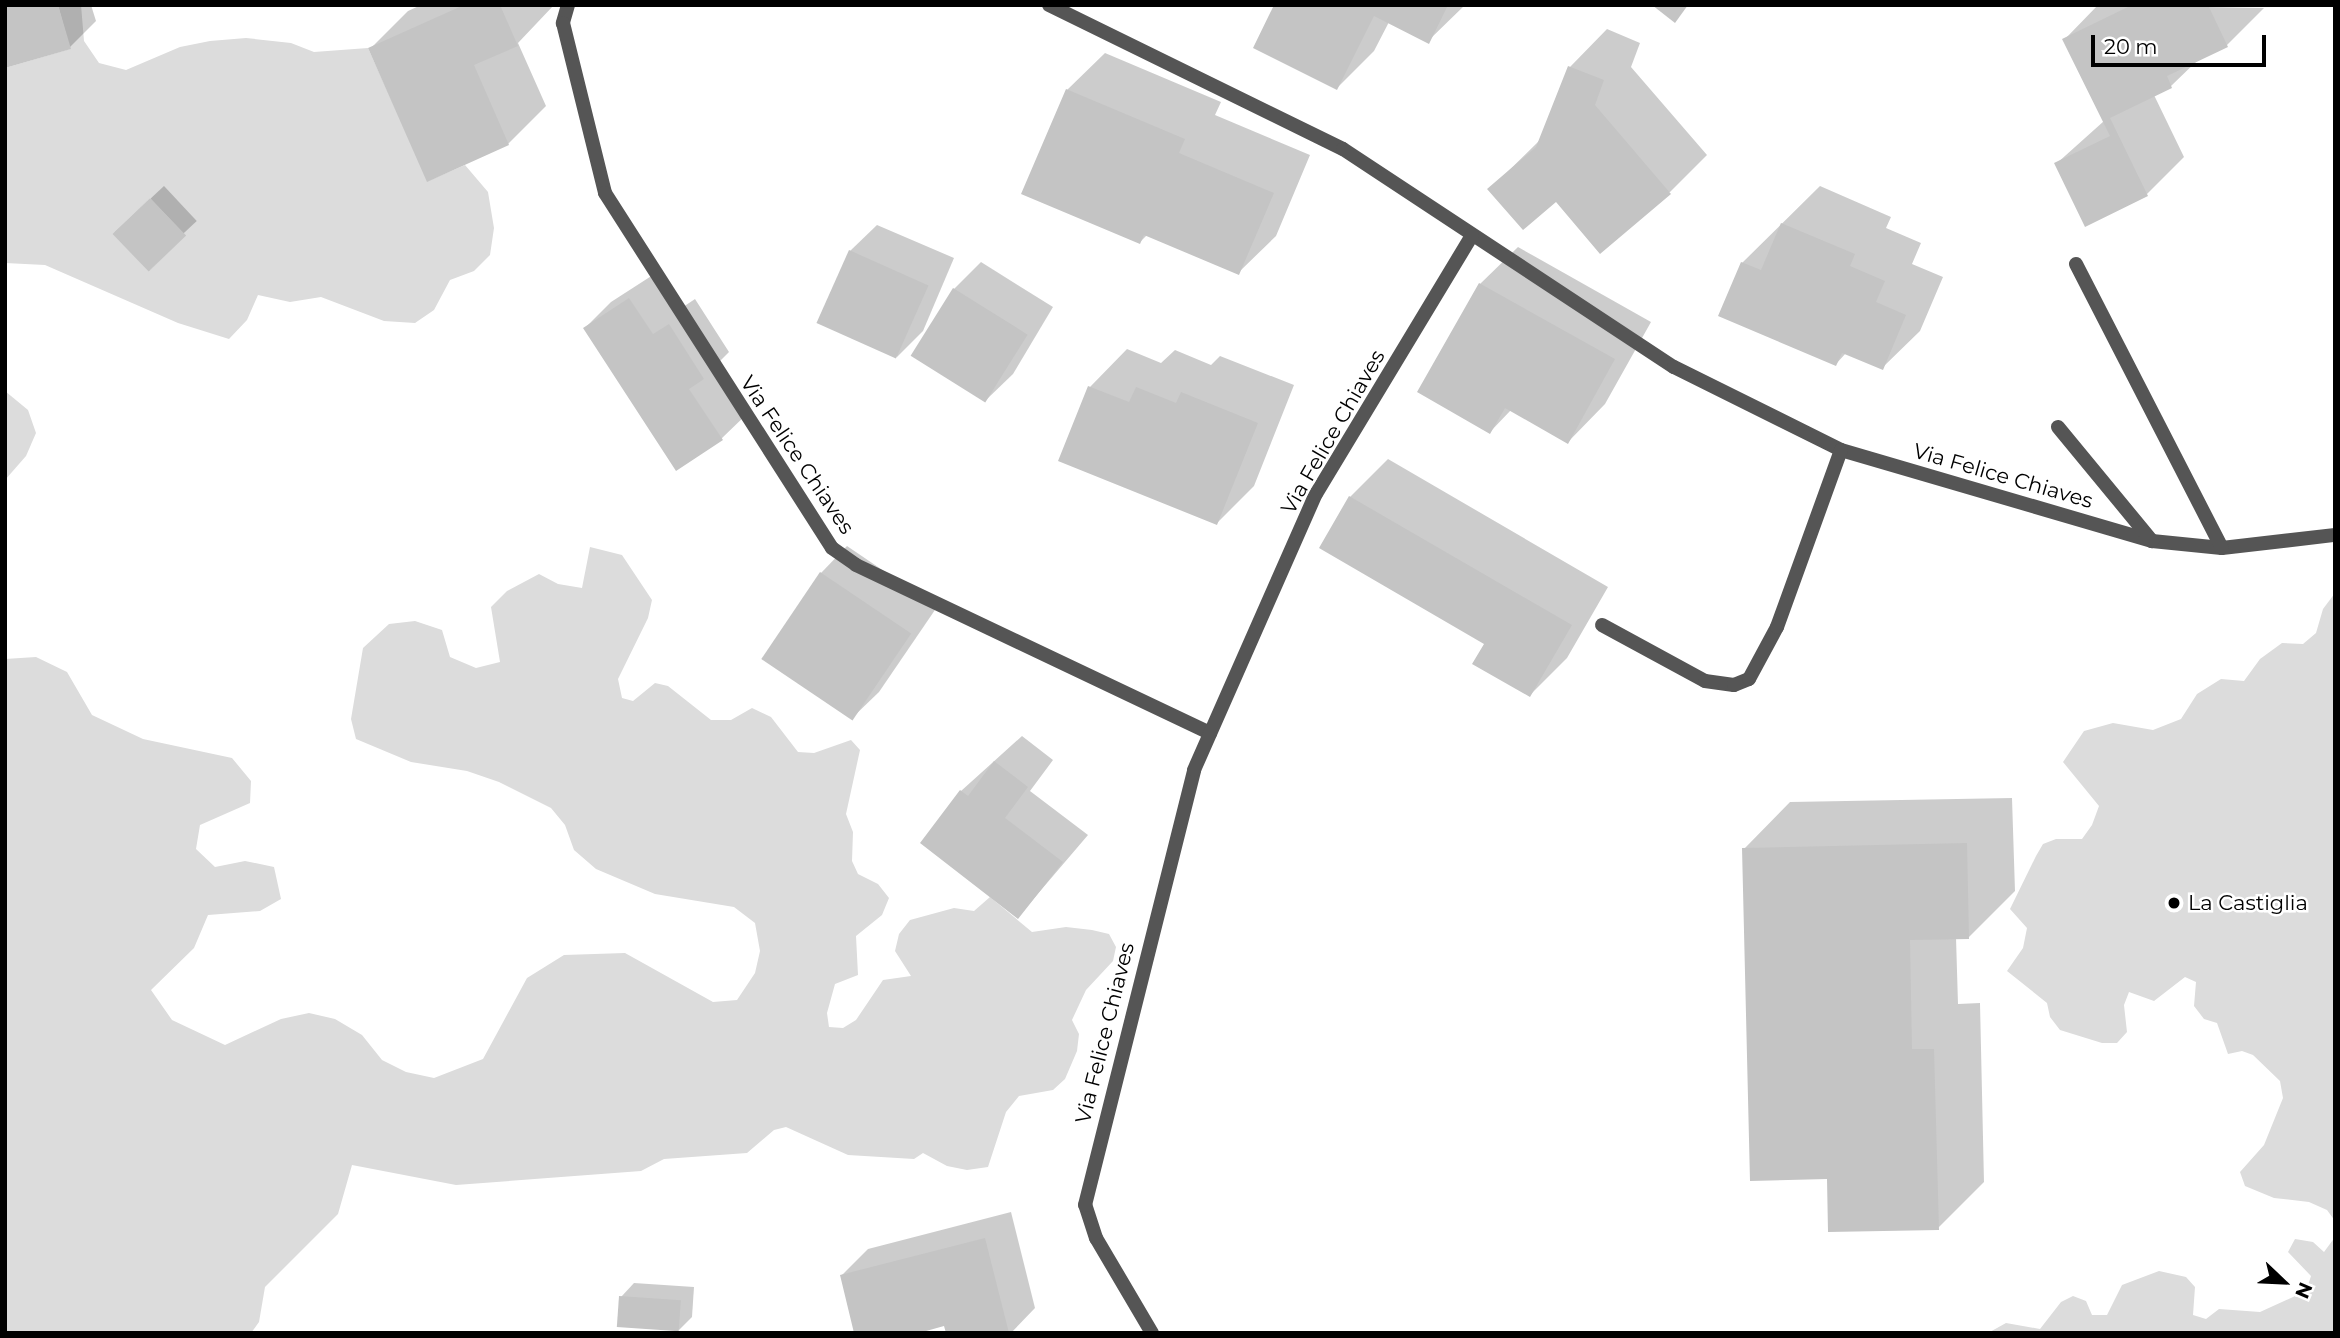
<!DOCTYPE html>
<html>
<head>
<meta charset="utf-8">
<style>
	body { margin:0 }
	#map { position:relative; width:2340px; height:1338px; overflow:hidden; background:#fff; font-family:Montserrat,sans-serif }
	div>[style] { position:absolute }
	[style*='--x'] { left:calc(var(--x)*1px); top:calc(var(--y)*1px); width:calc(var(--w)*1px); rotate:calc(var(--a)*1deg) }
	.green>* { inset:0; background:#dcdcdc }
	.shadow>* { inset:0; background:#0003; transform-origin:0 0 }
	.building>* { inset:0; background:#c4c4c4; transform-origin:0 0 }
	.street>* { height:14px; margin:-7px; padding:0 7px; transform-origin:7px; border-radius:7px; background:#555 }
	.dots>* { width:19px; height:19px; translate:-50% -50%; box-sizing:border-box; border:4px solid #fff; border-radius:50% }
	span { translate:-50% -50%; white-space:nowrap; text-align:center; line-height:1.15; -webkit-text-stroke:5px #fff; paint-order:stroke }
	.street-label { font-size:21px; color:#000 }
	.poi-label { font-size:21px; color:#000 }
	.left { translate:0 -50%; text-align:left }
	.frame { position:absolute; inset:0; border:7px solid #000; pointer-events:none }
	.north { position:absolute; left:2249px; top:1247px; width:70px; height:70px; -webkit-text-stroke:5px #fff; paint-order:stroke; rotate:113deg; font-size:19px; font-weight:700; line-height:28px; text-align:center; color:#000 }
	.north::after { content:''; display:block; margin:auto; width:24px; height:32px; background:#000; clip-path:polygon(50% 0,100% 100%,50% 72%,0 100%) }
	.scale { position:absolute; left:2091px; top:35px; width:175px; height:32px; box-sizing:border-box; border:4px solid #000; border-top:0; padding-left:9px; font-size:21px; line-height:24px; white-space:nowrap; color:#000; -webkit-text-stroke:5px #fff; paint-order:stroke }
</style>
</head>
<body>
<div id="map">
	<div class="green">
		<div style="clip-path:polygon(evenodd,58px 5px,81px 5px,84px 41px,99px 63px,126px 70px,180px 47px,210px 41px,246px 38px,291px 43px,314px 52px,368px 48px,428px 181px,465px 165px,488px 192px,494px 228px,490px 255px,474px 271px,450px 280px,434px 310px,415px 323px,384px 321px,321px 297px,290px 302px,258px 295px,247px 320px,229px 339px,178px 323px,45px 265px,5px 263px,5px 68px,70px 49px,58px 5px,150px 198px,185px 235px,150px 270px,114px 233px,150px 198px)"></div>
		<div style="clip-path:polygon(5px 391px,28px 410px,36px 433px,26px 456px,5px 480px)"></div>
		<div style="clip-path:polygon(590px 547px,622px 555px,652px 600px,648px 618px,618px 679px,622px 698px,633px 701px,655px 683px,668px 686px,711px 720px,731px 720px,752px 708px,771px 717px,798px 752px,814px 753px,851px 740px,860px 750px,846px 814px,853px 832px,852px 861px,858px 874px,878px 884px,889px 898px,882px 915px,856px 936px,858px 975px,835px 984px,827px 1013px,829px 1027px,843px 1028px,856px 1020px,883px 980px,911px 976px,895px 951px,899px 934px,910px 920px,954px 908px,974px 911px,990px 897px,1032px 932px,1066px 927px,1092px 930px,1109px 934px,1116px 947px,1113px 961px,1086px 990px,1072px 1020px,1079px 1034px,1077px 1051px,1065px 1079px,1053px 1090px,1019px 1096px,1006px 1112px,988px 1167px,967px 1170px,947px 1166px,923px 1153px,914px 1159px,848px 1155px,786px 1127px,774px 1130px,747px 1153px,664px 1159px,641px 1171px,456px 1185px,352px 1165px,338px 1214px,265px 1287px,259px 1322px,251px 1333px,5px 1333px,5px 659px,36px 657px,67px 672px,92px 715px,143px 739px,232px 758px,251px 781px,250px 803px,200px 825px,196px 849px,215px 867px,245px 861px,274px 867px,281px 899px,260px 911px,208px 915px,194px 948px,151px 990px,172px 1020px,225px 1045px,281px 1019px,309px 1013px,335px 1019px,362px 1035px,382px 1060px,406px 1072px,434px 1078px,483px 1059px,527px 978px,564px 955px,625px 953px,713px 1002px,737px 1000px,755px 973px,760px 951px,755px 923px,734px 907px,655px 894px,596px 869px,574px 850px,565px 825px,551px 808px,499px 782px,467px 771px,411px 762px,356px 739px,351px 719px,363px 648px,389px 624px,415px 621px,442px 630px,450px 657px,476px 668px,500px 662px,491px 607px,507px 591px,539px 574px,558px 584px,582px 588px)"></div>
		<div style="clip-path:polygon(2335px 593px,2335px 1221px,2327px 1210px,2309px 1202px,2274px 1198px,2245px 1186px,2240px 1172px,2264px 1145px,2283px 1098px,2280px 1081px,2253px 1055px,2242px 1051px,2228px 1054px,2217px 1023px,2204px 1019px,2194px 1006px,2196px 982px,2185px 977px,2154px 1001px,2129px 992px,2124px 1005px,2127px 1032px,2117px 1043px,2102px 1043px,2060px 1030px,2050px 1017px,2047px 1003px,2007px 971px,2023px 948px,2027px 928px,2010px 909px,2036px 856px,2043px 844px,2056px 839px,2082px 839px,2092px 825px,2099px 806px,2063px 762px,2084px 731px,2113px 723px,2153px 730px,2181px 719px,2197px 694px,2221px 679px,2244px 681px,2260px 659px,2282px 643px,2303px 644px,2316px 633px,2323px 609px)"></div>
		<div style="clip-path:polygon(2335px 1237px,2335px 1333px,1988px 1333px,2006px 1323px,2040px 1329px,2061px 1302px,2073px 1296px,2086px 1301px,2092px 1315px,2107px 1315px,2122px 1285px,2159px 1271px,2186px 1277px,2195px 1287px,2193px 1315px,2206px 1319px,2219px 1309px,2260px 1312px,2306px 1291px,2311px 1276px,2288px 1252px,2295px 1239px,2313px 1242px,2324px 1252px)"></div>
	</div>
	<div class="shadow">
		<div style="clip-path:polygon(5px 5px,91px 5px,96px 21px,70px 47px)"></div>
		<div style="clip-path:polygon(421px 5px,554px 5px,518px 43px,546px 106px,508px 144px,370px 49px,408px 11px)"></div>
		<div style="clip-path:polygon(1276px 5px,1465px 5px,1428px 41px,1389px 22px,1374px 51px,1337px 88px)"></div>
		<div style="clip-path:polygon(2098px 5px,2264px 8px,2227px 45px,2199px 59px,2171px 86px,2154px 95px,2184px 157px,2147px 194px,2056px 164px,2104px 121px,2065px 39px)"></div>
		<div style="clip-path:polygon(1607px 29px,1640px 43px,1631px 67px,1707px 155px,1670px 192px,1556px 200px,1490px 189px,1540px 140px,1570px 67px)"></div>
		<div style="clip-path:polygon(1105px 53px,1221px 102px,1215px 115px,1310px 155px,1276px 236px,1238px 273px,1147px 235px,1140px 242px,1067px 90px)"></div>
		<div style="left:164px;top:186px;width:48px;height:68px;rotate:47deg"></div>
		<div style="clip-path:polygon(1820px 186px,1891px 217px,1886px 228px,1921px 243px,1912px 264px,1943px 277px,1920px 331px,1882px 368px,1846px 353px,1836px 364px,1742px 263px)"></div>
		<div style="clip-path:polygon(877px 225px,954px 258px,923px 331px,897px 357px,850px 251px)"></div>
		<div style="clip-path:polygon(1518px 247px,1651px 322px,1605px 404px,1568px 442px,1511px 410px,1490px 432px,1480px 284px)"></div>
		<div style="clip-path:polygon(981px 262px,1053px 307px,1013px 374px,986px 400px,914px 355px,954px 289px)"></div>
		<div style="clip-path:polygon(656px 273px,680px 309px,695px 299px,729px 352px,716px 365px,748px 413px,721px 439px,585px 328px,611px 302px)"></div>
		<div style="clip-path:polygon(1127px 349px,1161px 363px,1175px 350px,1211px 365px,1220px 356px,1294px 385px,1254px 486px,1217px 523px,1090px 387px)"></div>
		<div style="clip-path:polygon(1388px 459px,1608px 587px,1567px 658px,1530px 695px,1487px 643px,1321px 548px,1350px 497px)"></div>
		<div style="clip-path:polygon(847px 546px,937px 607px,879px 692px,852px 718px,763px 658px,821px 573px)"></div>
		<div style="clip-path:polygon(1022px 736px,1053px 760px,1030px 791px,1088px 835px,1018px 917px,922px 843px,961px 791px)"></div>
		<div style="clip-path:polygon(2012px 798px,2015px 891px,1969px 937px,1956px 937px,1958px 1004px,1980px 1003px,1984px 1182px,1938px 1228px,1829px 1177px,1744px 849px,1790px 802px)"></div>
		<div style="clip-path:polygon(1011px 1212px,1035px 1308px,1011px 1333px,948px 1333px,946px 1324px,842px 1275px,868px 1249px)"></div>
		<div style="clip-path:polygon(634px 1283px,694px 1287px,692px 1317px,679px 1330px,621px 1297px)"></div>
	</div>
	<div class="building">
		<div style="clip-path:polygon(5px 5px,58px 5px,71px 49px,5px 68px)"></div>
		<div style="clip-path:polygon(464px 5px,500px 5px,518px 46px,474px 65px,509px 145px,427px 182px,368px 48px)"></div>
		<div style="clip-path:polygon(1274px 5px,1448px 5px,1429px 44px,1374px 16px,1337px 90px,1253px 48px)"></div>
		<div style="clip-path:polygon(1652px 5px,1688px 5px,1675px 23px)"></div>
		<div style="clip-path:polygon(2132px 5px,2208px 5px,2228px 47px,2167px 76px,2172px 88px,2110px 118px,2148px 196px,2085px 227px,2054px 163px,2110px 136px,2062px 39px)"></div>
		<div style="clip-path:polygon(1568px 66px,1604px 80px,1595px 105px,1671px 194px,1600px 254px,1556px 202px,1523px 230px,1487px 189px,1536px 147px)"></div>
		<div style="clip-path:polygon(1066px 89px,1185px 139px,1179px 153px,1274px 193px,1239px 275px,1144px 235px,1140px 244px,1021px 194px)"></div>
		<div style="left:150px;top:198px;width:52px;height:52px;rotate:46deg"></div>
		<div style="clip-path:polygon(1781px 223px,1855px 254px,1850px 266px,1885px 281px,1876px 302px,1906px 315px,1883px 370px,1842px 353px,1836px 366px,1718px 316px,1741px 262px,1761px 270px)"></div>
		<div style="left:849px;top:250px;width:87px;height:80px;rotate:24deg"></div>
		<div style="clip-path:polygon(1479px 283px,1615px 359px,1568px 444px,1505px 408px,1490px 434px,1417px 392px)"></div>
		<div style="left:953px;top:288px;width:88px;height:80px;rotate:32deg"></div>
		<div style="clip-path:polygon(629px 298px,653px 334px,669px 324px,704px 379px,689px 389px,723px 440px,676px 471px,583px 328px)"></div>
		<div style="clip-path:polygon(1088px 386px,1129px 402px,1136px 387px,1176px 403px,1181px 392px,1258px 423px,1217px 525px,1058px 461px)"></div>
		<div style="clip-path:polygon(1349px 496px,1572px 625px,1530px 697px,1472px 664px,1484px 644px,1319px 548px)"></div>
		<div style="left:820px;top:572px;width:110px;height:105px;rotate:34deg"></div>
		<div style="clip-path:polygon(994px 761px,1028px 787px,1005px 818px,1063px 862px,1018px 919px,920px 843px,960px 790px,968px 796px)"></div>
		<div style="clip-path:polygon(1967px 843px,1969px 939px,1910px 940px,1912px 1049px,1934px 1049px,1939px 1230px,1828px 1232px,1827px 1179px,1750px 1181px,1742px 848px)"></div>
		<div style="clip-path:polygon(985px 1238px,1009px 1333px,946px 1333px,944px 1326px,919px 1333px,854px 1333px,840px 1275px)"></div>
		<div style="left:619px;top:1296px;width:62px;height:31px;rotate:4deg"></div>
	</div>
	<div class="street">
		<div style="--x:568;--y:5;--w:19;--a:106"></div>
		<div style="--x:563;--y:23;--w:175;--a:76.1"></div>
		<div style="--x:605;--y:193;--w:421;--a:57.4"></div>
		<div style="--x:832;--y:548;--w:29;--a:35"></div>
		<div style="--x:856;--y:565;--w:392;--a:25.4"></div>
		<div style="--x:1049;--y:5;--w:327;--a:26.1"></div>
		<div style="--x:1343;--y:149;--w:396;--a:33.4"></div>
		<div style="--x:1674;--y:367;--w:186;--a:26.4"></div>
		<div style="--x:1841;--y:450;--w:324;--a:16.3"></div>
		<div style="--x:2152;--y:541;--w:70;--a:5.7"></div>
		<div style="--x:2222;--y:548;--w:114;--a:-6.6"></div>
		<div style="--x:2076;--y:264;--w:319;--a:62.8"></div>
		<div style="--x:2058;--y:427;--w:148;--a:50.5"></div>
		<div style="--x:1602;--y:625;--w:117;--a:28.5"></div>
		<div style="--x:1705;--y:681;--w:29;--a:8"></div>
		<div style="--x:1734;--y:685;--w:16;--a:-22"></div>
		<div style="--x:1749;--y:679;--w:59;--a:-61.7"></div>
		<div style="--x:1777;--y:627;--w:188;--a:-70.1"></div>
		<div style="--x:1152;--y:1333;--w:110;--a:-120.5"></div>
		<div style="--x:1096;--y:1238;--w:35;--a:-108"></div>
		<div style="--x:1085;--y:1205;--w:448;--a:-75.9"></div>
		<div style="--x:1194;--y:770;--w:302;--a:-66.2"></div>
		<div style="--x:1316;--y:494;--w:302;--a:-58.9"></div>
	</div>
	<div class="dots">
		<div style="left:2174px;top:903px;background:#000"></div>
	</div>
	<div class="street-label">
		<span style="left:1333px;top:432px;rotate:-60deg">Via Felice Chiaves</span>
		<span style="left:797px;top:455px;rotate:56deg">Via Felice Chiaves</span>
		<span style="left:2003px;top:476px;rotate:16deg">Via Felice Chiaves</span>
		<span style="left:1105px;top:1033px;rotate:-76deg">Via Felice Chiaves</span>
	</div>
	<div class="poi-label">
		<span class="left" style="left:2188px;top:903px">La Castiglia</span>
	</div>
	<div class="frame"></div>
	<div class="north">N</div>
	<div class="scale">20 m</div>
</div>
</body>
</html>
